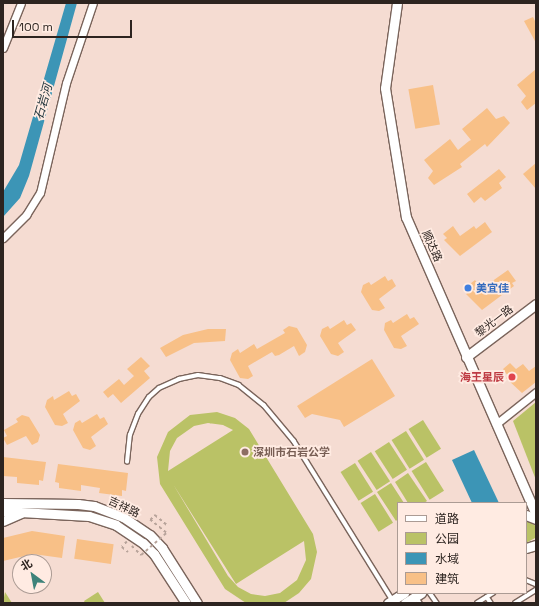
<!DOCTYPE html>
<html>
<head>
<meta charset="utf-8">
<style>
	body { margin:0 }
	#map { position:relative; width:539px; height:606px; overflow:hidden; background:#f5dcd2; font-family:"Space Grotesk","Noto Sans SC",sans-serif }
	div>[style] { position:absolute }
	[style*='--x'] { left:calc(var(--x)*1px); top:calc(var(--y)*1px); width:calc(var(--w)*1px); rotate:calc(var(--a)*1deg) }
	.green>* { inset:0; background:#bac266; transform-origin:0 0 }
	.water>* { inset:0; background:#3c95b6 }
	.building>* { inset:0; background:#f8c087; transform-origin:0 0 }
	.path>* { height:1.5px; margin-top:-0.75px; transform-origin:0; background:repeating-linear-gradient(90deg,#b7a39a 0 3px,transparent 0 6px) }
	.roads { filter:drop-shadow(1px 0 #7a645b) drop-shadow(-1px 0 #7a645b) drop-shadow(0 1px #7a645b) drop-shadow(0 -1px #7a645b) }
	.service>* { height:3.5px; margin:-1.75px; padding:0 1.75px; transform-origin:1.75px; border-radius:1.75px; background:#fff }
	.minor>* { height:7px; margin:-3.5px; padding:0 3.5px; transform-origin:3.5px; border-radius:3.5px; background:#fff }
	.tertiary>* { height:9px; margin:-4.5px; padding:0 4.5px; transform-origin:4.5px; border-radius:4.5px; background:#fff }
	.path-bridge>* { height:1.5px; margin-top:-0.75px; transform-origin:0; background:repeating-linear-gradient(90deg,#b7a39a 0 3px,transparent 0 6px) }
	.dots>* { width:11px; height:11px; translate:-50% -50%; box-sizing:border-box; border:2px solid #ffebe2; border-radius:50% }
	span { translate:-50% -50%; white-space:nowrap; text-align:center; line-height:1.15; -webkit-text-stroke:3.5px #ffebe2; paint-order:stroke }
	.street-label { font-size:11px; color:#2d2420 }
	.shop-label { font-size:11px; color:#366cbe; font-weight:700 }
	.left { translate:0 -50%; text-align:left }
	.health-label { font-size:11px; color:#be3a42; font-weight:700 }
	.right { translate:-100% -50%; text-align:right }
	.education-label { font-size:11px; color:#785e54; font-weight:700 }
	.water-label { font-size:12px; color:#1b3038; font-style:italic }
	.frame { position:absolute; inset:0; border:4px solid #2d2420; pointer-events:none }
	.legend { position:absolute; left:397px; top:502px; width:130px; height:92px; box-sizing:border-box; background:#ffebe2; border:1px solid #ab9b94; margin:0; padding:5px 7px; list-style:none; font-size:12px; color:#2d2420 }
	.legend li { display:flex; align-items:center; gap:8px; height:20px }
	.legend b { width:20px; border:1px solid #ab9b94 }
	.north { position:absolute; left:12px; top:554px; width:40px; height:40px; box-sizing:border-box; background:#ffebe2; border:1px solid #ab9b94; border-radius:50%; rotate:328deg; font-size:11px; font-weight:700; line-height:16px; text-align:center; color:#2d2420 }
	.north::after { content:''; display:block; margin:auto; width:14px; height:18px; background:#3e837a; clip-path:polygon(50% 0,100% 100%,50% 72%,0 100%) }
	.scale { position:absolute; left:12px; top:20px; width:120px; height:18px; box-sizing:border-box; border:2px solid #2d2420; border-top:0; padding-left:5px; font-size:12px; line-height:14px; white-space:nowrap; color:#2d2420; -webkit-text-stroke:3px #ffebe2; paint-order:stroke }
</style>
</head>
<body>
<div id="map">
	<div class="green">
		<div style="clip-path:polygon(536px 402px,536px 480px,513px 421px)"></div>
		<div style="clip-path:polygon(evenodd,217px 412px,235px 418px,249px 429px,313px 534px,317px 552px,311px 579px,299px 593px,284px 603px,246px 603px,225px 589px,160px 484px,157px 457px,168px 432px,190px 415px,217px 412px,208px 423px,223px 425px,233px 430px,168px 471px,170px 451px,177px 438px,194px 426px,208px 423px,217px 412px,173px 484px,236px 584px,304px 541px,306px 560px,297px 580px,280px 593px,265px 596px,251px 594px,238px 587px,228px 576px,173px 484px)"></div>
		<div style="left:423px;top:420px;width:34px;height:17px;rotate:58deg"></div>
		<div style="left:406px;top:431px;width:34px;height:17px;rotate:58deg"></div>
		<div style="left:389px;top:442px;width:33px;height:17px;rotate:57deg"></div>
		<div style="left:371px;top:452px;width:35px;height:16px;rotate:57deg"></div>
		<div style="left:426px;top:462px;width:34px;height:17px;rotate:58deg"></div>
		<div style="left:355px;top:463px;width:34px;height:17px;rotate:58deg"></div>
		<div style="clip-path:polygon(408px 473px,427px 501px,424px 503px,408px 503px,395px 482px)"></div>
		<div style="clip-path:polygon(391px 483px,404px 503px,398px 503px,398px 519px,396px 521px,377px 492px)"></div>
		<div style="left:375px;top:494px;width:34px;height:17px;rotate:58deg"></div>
		<div style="clip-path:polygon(526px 520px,536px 526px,535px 538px,526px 543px)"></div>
		<div style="clip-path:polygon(5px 592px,12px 603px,3px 603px)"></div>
		<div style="clip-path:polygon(98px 592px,105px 603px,85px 603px,84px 601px)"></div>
	</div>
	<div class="water">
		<div style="clip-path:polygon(66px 3px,77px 3px,29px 176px,20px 198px,3px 217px,3px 192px,19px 165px)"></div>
		<div style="clip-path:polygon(474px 450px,499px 503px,472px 503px,452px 460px)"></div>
	</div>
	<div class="building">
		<div style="clip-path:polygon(533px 17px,536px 23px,536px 43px,524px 21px)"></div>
		<div style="clip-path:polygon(536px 69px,536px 103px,527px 110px,521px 102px,526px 96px,517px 85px)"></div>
		<div style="left:433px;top:85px;width:40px;height:25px;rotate:80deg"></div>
		<div style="clip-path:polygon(487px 108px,496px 119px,504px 116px,510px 123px,487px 147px,485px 144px,460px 164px,462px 167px,434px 185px,428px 178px,433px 171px,424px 160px,450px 139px,458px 150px,469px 141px,471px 140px,462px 129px)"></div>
		<div style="clip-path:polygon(536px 163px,536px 189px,523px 174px)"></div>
		<div style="clip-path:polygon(499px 169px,506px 177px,499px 183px,502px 188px,485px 201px,481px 197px,474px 203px,467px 194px)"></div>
		<div style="clip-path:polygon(485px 222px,492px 232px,460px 256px,444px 240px,447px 238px,443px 234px,453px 226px,460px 236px,474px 226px,476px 229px)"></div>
		<div style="clip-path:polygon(508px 270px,516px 281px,512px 283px,514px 286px,482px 310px,466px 294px,469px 292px,465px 288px,475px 280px,481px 289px)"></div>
		<div style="clip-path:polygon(385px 276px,388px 281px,392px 279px,396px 286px,379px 299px,385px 308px,379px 311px,372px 310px,361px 292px,363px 285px,369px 282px,371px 285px)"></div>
		<div style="clip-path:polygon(407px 314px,410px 319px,414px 317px,419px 324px,401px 336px,407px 346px,401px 349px,394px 348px,384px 330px,385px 323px,391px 320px,393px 323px)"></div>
		<div style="clip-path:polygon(344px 320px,347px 325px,351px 323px,356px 330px,338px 343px,344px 352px,338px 356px,331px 354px,320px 336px,322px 329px,328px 326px,330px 329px)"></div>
		<div style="clip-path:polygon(289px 326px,297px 328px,307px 345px,305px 352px,299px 356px,294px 346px,279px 355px,275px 356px,272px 352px,248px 366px,253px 376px,248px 379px,240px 378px,230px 360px,232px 353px,238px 349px,240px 353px,254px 344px,257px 349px,285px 333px,283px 330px)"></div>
		<div style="clip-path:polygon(208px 329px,226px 329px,225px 341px,194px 343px,166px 357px,160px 348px,183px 335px)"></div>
		<div style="clip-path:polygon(141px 357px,150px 366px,144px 371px,150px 378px,121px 403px,113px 394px,108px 398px,103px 392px,119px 379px,124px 385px,134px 376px,127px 369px)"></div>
		<div style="clip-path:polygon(372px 359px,395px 396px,344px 427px,340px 420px,312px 414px,305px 418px,297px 406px)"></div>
		<div style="clip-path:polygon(510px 363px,516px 369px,523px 364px,529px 371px,536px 366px,536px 382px,522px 393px,506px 378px,508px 376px,503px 369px)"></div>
		<div style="clip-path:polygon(69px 391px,72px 396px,76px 394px,80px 401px,63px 414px,68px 423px,62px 426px,55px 425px,45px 407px,47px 400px,53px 396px,54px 400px)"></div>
		<div style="clip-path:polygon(97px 414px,100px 419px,104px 417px,108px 424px,91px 437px,96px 446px,90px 450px,83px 448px,73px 430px,75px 423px,80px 420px,82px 423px)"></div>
		<div style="clip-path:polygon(22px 415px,29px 417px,40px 435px,38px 442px,32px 445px,26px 436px,7px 445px,3px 438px,7px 436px,4px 430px,18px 422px,16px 419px)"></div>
		<div style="clip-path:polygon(3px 457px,46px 462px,43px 481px,39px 480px,39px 485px,17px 483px,17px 477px,3px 476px)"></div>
		<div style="clip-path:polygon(58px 464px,128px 473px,126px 491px,122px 490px,122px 496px,99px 493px,100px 488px,81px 485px,81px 491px,59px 488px,59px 483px,55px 482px)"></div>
		<div style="clip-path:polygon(32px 531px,65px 536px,62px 558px,33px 554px,3px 561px,3px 538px)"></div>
		<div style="left:77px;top:539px;width:37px;height:20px;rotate:8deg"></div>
	</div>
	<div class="path">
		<div style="--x:166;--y:533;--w:21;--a:-141"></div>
		<div style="--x:150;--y:520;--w:7;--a:-45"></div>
		<div style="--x:155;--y:515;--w:17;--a:40"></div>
		<div style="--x:127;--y:542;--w:7;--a:135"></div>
		<div style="--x:122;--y:547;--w:8;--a:40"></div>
		<div style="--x:132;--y:546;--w:13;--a:45"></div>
	</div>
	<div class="roads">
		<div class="service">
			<div style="--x:127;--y:462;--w:27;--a:-84"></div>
			<div style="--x:130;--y:435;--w:22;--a:-69"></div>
			<div style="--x:138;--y:414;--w:20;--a:-57"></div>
			<div style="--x:149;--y:397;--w:13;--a:-42"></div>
			<div style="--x:159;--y:388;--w:22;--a:-24"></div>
			<div style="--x:179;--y:379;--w:19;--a:-12"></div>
			<div style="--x:198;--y:375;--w:22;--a:8"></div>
			<div style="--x:220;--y:378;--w:20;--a:20"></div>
			<div style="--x:239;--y:385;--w:32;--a:39"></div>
			<div style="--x:264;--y:405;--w:47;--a:50.2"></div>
			<div style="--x:294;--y:441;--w:186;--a:58.2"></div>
			<div style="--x:526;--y:580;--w:11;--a:22"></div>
			<div style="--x:430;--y:593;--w:12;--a:55"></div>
			<div style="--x:416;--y:597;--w:7;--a:56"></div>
			<div style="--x:487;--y:597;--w:7;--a:56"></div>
			<div style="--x:477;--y:603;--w:19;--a:-32"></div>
			<div style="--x:515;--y:603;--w:25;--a:-32"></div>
		</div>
		<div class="minor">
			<div style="--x:3;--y:48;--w:48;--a:-68.2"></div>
			<div style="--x:3;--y:238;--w:33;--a:-45"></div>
			<div style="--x:26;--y:215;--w:26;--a:-58"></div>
			<div style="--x:40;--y:193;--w:113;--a:-76.7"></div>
			<div style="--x:66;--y:83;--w:84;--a:-71.4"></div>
			<div style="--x:496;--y:424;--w:51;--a:-38.7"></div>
		</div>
		<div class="tertiary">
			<div style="--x:397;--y:3;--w:86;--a:98"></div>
			<div style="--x:385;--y:88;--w:131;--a:80.8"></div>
			<div style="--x:406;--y:217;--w:324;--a:66.4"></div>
			<div style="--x:466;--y:357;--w:88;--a:-37.1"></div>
			<div style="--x:3;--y:503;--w:75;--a:0.8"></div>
			<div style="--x:78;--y:504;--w:16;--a:7"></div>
			<div style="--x:94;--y:506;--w:31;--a:21"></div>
			<div style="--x:123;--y:517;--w:32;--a:34"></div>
			<div style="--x:150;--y:535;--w:18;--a:47"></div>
			<div style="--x:162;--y:548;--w:65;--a:57.5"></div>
			<div style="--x:3;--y:511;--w:86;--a:3.3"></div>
			<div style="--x:89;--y:516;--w:28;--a:18"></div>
			<div style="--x:116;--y:525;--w:32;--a:34"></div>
			<div style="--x:143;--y:543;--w:16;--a:45"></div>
			<div style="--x:154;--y:554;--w:59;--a:56.9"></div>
			<div style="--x:526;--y:515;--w:11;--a:22"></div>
			<div style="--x:3;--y:521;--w:20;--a:-24"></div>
			<div style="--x:526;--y:548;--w:10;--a:-17"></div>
			<div style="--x:388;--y:603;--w:19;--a:-32"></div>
			<div style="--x:405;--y:603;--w:19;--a:-32"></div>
		</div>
	</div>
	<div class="path-bridge">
		<div style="--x:141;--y:555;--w:33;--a:-41"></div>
	</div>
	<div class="dots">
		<div style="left:468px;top:288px;background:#3f7fe0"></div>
		<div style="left:512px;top:377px;background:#e0444e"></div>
		<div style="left:245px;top:452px;background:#8d6e63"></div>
	</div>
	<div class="street-label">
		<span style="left:432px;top:246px;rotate:66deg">顺达路</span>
		<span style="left:494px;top:321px;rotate:-37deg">黎光一路</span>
		<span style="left:124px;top:507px;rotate:25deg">吉祥路</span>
	</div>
	<div class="shop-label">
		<span class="left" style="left:476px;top:288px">美宜佳</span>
	</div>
	<div class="health-label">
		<span class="right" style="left:504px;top:377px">海王星辰</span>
	</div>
	<div class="education-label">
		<span class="left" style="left:253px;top:452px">深圳市石岩公学</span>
	</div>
	<div class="water-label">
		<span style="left:44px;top:102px;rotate:-74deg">石岩河</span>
	</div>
	<div class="frame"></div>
	<ul class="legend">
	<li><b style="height:5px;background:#fff"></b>道路</li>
	<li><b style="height:11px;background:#bac266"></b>公园</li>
	<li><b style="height:11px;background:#3c95b6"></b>水域</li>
	<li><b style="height:11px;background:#f8c087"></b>建筑</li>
	</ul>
	<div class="north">北</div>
	<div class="scale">100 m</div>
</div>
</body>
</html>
